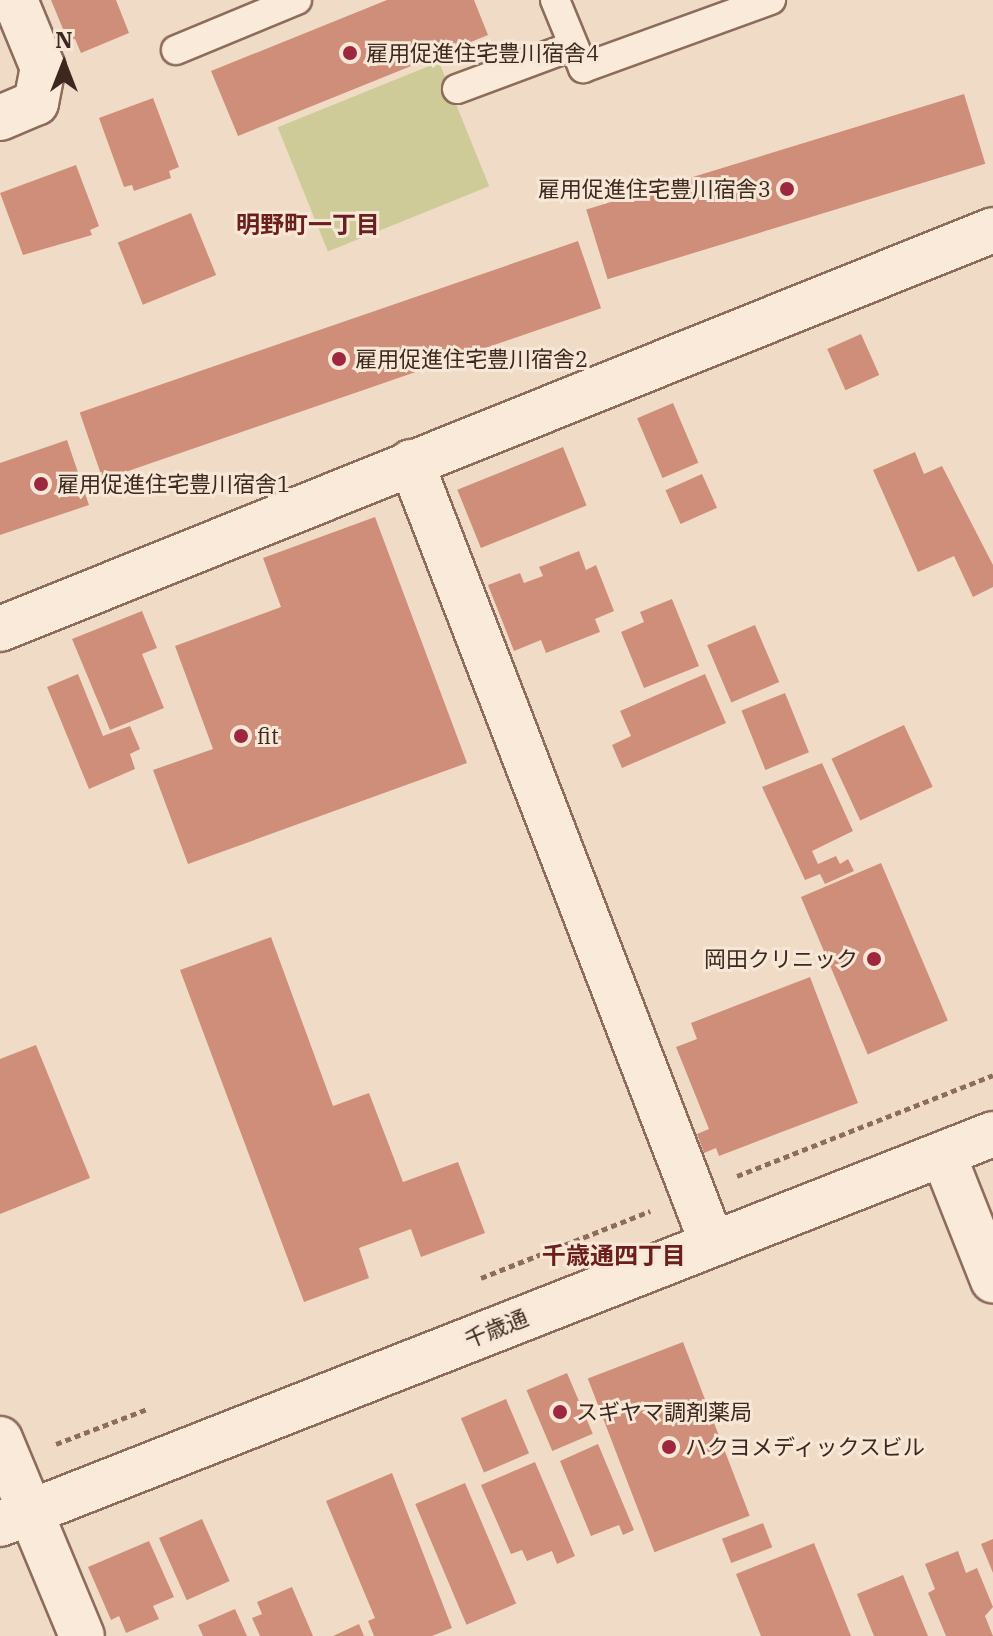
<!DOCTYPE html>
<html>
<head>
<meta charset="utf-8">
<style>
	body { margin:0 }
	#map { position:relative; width:993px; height:1636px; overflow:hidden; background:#f0dcc6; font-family:"IBM Plex Serif","Noto Sans JP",serif }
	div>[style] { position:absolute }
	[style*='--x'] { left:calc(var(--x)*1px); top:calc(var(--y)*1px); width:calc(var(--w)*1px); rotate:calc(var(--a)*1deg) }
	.green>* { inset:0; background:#cfcb99; transform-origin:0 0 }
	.building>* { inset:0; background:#cf8e7a; transform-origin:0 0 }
	.path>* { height:5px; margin-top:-2.5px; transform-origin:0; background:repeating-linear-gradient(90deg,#8c6c5b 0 6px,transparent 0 10px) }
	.roads { filter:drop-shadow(2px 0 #8c6c5b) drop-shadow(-2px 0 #8c6c5b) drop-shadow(0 2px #8c6c5b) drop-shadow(0 -2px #8c6c5b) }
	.lane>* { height:28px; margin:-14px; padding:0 14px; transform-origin:14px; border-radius:14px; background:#faeada }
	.street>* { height:44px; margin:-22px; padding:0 22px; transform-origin:22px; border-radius:22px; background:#faeada }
	.secondary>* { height:44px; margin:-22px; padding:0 22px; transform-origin:22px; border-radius:22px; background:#faeada }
	.dots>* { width:22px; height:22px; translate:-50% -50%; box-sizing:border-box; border:4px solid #f7e7d6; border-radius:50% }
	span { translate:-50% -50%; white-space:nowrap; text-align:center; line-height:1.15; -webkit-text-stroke:6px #f7e7d6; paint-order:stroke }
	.poi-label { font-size:22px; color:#3c281f }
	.left { translate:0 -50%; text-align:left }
	.right { translate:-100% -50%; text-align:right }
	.street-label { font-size:22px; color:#3c281f }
	.neighbourhood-label { font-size:24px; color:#6a1f1d; font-weight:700 }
	.north { position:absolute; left:24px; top:24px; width:80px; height:80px; -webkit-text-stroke:6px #f7e7d6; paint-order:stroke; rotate:0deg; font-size:22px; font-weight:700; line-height:32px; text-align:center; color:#3c281f }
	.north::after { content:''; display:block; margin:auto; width:28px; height:36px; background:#3c281f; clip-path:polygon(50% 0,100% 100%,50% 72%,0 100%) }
</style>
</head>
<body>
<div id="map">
	<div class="green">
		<div style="left:439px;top:62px;width:134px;height:174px;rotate:68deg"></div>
	</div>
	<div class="building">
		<div style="clip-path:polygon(51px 0,116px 0,129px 33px,81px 53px,75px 39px,68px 41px)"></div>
		<div style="clip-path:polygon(387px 0,474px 0,488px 35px,238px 136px,211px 71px)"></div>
		<div style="left:964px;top:94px;width:73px;height:395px;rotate:73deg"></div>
		<div style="clip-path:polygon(153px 98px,179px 167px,169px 171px,171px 178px,134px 191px,132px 185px,124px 187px,99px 118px)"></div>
		<div style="clip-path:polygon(76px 165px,99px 226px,90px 230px,92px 235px,23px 255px,0 193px)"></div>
		<div style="left:191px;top:213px;width:67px;height:79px;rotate:68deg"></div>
		<div style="left:578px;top:241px;width:71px;height:527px;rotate:71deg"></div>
		<div style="left:861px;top:334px;width:45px;height:37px;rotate:66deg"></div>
		<div style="left:673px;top:403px;width:65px;height:39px;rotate:67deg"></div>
		<div style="clip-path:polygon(67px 440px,89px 505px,0 535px,0 463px)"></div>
		<div style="left:563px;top:447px;width:63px;height:114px;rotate:68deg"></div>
		<div style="clip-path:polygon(915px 452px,924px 474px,942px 466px,993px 565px,993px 587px,973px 597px,954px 556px,918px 572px,873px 470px)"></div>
		<div style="left:702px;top:474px;width:37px;height:40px;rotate:66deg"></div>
		<div style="clip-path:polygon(375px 517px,467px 763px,188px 864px,153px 770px,213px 749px,175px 646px,281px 607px,263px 558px)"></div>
		<div style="clip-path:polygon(579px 551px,586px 570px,596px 565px,614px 611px,595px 619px,600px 632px,546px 653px,541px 640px,514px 651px,488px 585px,520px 573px,524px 583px,543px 576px,539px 567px)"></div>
		<div style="clip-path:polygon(672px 599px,699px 666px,644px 688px,621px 632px,644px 622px,640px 612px)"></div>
		<div style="clip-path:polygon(142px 611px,157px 648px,142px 654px,164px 708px,110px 730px,72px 639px)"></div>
		<div style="left:755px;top:625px;width:62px;height:52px;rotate:67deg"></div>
		<div style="clip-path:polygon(78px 674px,103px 736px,130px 726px,140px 749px,130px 754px,135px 769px,89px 789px,47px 687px)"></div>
		<div style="clip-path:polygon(705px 674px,726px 723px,622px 768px,612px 745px,631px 736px,620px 711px)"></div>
		<div style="left:785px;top:693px;width:64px;height:47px;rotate:68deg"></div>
		<div style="left:904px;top:725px;width:68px;height:80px;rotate:65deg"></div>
		<div style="clip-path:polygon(822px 763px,853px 831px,812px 851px,818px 864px,836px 856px,840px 864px,848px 859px,854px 871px,825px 884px,820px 874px,805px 880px,762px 787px)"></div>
		<div style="left:881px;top:863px;width:171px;height:87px;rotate:67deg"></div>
		<div style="clip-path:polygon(271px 937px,333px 1106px,369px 1093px,403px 1182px,458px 1162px,485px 1233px,421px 1257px,411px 1229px,359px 1248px,369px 1278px,304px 1302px,180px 970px)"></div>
		<div style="clip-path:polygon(810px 977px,858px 1103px,719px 1156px,716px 1148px,704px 1153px,697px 1134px,709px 1129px,676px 1047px,697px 1039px,691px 1023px)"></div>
		<div style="clip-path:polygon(36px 1045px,90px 1178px,0 1214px,0 1059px)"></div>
		<div style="left:683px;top:1342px;width:186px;height:102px;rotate:69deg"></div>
		<div style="left:567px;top:1373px;width:66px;height:44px;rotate:67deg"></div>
		<div style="left:506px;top:1399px;width:59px;height:49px;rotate:67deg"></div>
		<div style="clip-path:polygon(598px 1444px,634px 1530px,623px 1535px,619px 1525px,591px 1536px,560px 1461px)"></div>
		<div style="clip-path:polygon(535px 1462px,575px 1556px,557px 1564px,552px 1551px,527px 1561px,522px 1550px,511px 1554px,481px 1485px)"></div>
		<div style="clip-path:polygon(392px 1473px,452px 1628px,432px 1636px,374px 1636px,368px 1621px,375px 1618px,326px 1501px)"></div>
		<div style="left:465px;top:1483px;width:131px;height:54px;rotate:67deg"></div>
		<div style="left:202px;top:1519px;width:68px;height:47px;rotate:66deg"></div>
		<div style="left:763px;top:1523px;width:26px;height:44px;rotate:69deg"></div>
		<div style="clip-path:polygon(993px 1539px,993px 1573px,981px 1544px)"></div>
		<div style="clip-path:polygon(149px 1541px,174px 1597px,153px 1606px,159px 1619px,126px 1633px,119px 1616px,111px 1620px,88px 1567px)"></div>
		<div style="clip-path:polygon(814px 1543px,851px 1636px,761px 1636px,736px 1574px)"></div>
		<div style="clip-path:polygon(958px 1551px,966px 1573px,977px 1568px,993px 1607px,985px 1616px,993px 1636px,946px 1636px,928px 1593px,935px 1589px,925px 1564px)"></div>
		<div style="clip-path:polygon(903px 1575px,928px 1636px,874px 1636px,857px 1594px)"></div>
		<div style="clip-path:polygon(292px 1587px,313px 1636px,260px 1636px,252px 1618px,262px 1614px,257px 1602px)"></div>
		<div style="clip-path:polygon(235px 1609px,247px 1636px,203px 1636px,198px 1625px)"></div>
		<div style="clip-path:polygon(359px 1624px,364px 1636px,333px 1636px)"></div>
	</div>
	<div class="path">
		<div style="--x:737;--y:1176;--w:275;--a:-21.5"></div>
		<div style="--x:481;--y:1278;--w:182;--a:-21.6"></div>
		<div style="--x:56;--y:1444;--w:97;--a:-21"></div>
	</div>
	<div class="roads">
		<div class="lane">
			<div style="--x:555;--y:0;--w:74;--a:67.6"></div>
			<div style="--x:583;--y:68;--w:200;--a:-19.9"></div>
			<div style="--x:176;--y:50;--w:131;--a:-22.5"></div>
			<div style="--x:457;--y:89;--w:124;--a:-20.3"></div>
		</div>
		<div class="street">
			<div style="--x:0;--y:118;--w:39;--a:-23"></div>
			<div style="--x:36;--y:103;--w:36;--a:-79"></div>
			<div style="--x:43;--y:68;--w:74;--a:-112.4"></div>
			<div style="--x:411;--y:462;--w:837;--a:68.92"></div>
			<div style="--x:0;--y:629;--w:1070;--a:-21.89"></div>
			<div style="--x:943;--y:1154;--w:136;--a:68.4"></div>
			<div style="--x:0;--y:1439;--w:213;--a:67.4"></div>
		</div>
		<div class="secondary">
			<div style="--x:0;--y:1524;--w:1067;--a:-21.44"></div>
		</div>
	</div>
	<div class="dots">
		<div style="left:350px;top:53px;background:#9d283e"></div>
		<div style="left:787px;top:189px;background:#9d283e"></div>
		<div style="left:339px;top:359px;background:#9d283e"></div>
		<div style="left:41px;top:484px;background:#9d283e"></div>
		<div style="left:241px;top:736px;background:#9d283e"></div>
		<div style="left:874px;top:959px;background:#9d283e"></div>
		<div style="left:560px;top:1412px;background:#9d283e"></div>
		<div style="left:669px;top:1447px;background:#9d283e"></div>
	</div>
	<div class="poi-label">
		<span class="left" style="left:366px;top:53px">雇用促進住宅豊川宿舎4</span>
		<span class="right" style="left:771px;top:189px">雇用促進住宅豊川宿舎3</span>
		<span class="left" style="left:355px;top:359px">雇用促進住宅豊川宿舎2</span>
		<span class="left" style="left:57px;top:484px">雇用促進住宅豊川宿舎1</span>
		<span class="left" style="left:257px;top:736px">fit</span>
		<span class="right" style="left:858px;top:959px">岡田クリニック</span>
		<span class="left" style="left:576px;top:1412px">スギヤマ調剤薬局</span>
		<span class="left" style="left:685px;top:1447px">ハクヨメディックスビル</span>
	</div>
	<div class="street-label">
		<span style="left:496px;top:1328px;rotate:-22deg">千歳通</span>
	</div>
	<div class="neighbourhood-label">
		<span style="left:308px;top:225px">明野町一丁目</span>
		<span style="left:614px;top:1256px">千歳通四丁目</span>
	</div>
	<div class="north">N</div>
</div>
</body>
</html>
